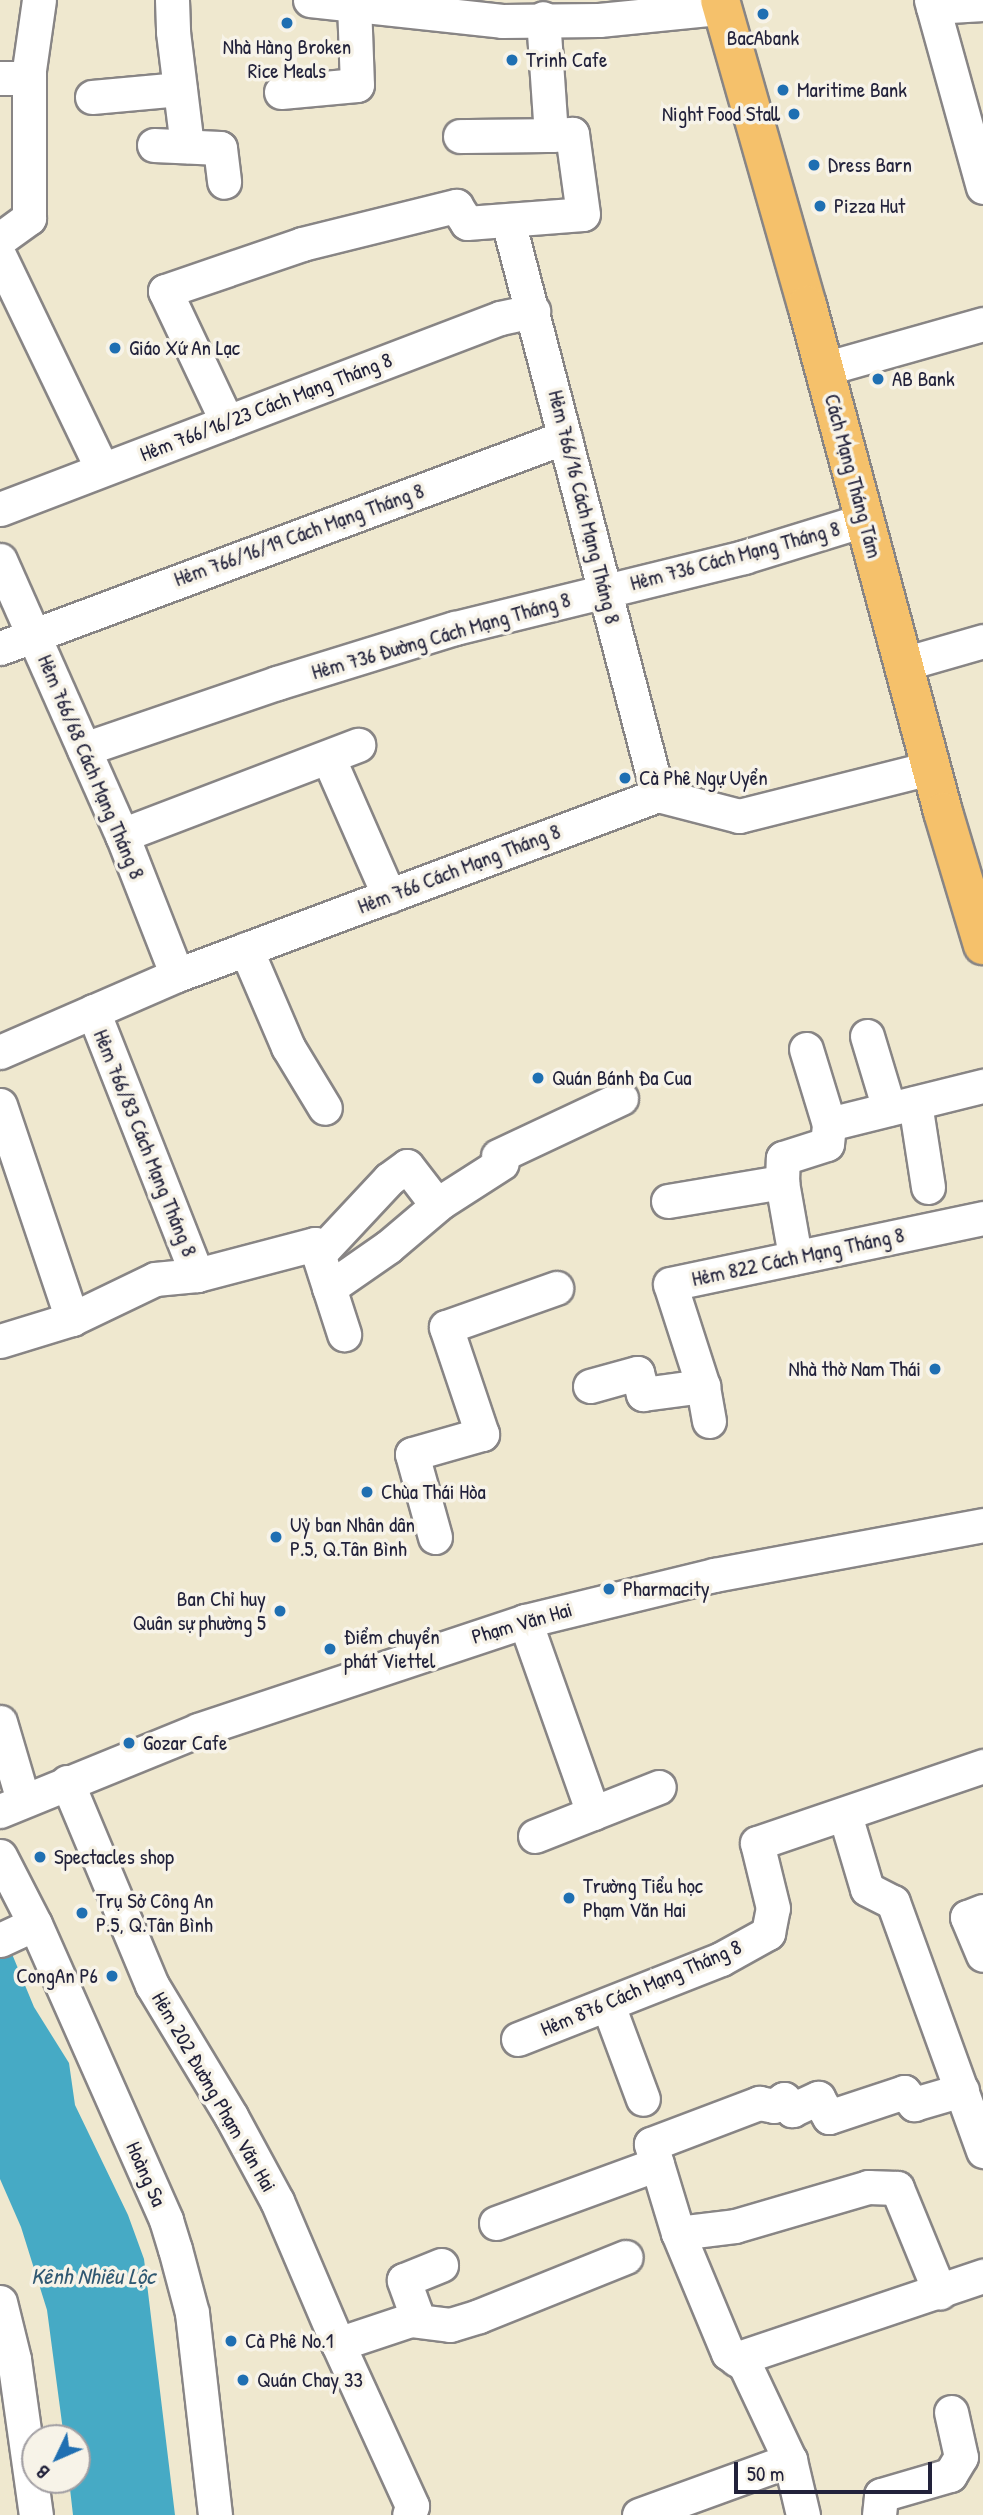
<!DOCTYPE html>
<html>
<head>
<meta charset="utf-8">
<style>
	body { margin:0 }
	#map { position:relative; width:983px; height:2515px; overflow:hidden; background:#efe8cf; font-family:"Patrick Hand",sans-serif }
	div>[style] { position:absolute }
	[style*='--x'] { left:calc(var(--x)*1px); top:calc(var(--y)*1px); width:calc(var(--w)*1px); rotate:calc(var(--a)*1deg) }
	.water>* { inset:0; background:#46aac5 }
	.roads { filter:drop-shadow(2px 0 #888585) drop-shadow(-2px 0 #888585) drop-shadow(0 2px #888585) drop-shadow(0 -2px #888585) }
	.minor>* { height:33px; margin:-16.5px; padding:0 16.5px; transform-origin:16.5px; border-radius:16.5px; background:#fff }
	.major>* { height:38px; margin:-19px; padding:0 19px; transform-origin:19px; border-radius:19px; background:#f5c16b }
	.dots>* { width:19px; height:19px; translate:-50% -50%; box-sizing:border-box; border:4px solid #f7f3e8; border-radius:50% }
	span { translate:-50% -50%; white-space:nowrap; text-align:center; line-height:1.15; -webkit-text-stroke:7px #f7f3e8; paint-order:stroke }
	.poi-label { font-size:21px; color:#22223b }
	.left { translate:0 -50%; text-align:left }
	.right { translate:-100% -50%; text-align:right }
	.street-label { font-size:21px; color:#22223b }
	.water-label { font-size:23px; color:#305872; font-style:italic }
	.north { position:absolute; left:21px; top:2424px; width:70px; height:70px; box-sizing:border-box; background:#f7f3e8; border:2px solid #a29fa3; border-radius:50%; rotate:226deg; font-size:19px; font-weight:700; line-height:28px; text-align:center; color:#22223b }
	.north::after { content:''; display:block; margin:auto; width:24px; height:32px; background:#1f6fb2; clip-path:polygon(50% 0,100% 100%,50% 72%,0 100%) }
	.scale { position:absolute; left:734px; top:2462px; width:198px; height:32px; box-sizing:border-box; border:4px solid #22223b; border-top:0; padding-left:9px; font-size:21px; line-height:24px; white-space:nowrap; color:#22223b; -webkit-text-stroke:5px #f7f3e8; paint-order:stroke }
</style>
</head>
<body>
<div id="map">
	<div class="water">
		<div style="clip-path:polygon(0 1925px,34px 2007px,69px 2063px,75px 2105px,128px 2215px,144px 2259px,175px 2515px,73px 2515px,69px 2480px,77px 2480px,77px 2438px,64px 2438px,47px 2310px,21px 2227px,0 2179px)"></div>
	</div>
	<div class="roads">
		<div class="minor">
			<div style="--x:172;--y:0;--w:32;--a:88"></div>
			<div style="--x:173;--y:32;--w:115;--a:83"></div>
			<div style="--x:310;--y:0;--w:193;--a:6.2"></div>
			<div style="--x:502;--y:21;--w:97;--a:-0.6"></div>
			<div style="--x:599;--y:20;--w:122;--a:-5.7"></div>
			<div style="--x:931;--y:0;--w:194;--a:74.5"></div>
			<div style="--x:933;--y:7;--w:50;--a:-3.4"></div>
			<div style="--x:0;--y:78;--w:29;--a:0"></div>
			<div style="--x:281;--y:92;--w:76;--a:-5.3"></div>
			<div style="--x:357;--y:85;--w:80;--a:-92.1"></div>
			<div style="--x:92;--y:97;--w:88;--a:-5.2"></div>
			<div style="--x:460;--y:136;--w:91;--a:-0.6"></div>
			<div style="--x:154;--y:145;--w:66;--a:2.6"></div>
			<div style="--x:220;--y:148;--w:34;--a:83"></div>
			<div style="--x:508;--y:221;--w:593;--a:75.35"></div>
			<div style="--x:0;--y:239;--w:36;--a:-36"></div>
			<div style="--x:29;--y:218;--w:148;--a:-90"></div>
			<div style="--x:29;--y:70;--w:71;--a:-81.9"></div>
			<div style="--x:0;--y:257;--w:235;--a:64.3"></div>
			<div style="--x:824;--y:369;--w:165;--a:-15.8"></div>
			<div style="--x:227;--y:422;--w:145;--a:-115.3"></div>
			<div style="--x:165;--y:291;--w:145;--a:-18.9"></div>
			<div style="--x:302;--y:244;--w:159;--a:-13.9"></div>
			<div style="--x:456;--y:206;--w:20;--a:57"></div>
			<div style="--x:467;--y:223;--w:116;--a:-4.4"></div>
			<div style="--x:583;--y:214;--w:81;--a:-97.8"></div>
			<div style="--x:572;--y:134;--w:21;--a:177"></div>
			<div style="--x:551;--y:135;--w:117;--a:-93.9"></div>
			<div style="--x:0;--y:509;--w:535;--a:-20.91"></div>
			<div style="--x:500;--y:318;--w:34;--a:-12"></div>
			<div style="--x:0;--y:560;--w:301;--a:66.1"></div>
			<div style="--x:122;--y:835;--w:150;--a:68.6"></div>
			<div style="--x:0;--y:648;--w:603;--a:-20.48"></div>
			<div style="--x:903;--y:664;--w:83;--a:-16"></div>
			<div style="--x:84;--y:749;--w:204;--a:-18.9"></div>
			<div style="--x:277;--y:683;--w:186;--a:-17.2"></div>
			<div style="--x:455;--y:628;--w:298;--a:-13.8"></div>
			<div style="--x:744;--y:557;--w:126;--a:-17.1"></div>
			<div style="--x:328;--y:757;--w:152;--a:66.3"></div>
			<div style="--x:122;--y:835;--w:253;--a:-20.9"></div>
			<div style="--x:246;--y:949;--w:107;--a:66.8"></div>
			<div style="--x:288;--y:1047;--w:71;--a:58.8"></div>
			<div style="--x:93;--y:1011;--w:284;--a:68.5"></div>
			<div style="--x:867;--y:1036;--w:76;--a:73.2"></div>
			<div style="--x:806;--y:1049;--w:78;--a:73"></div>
			<div style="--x:0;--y:1052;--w:193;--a:-23.5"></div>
			<div style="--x:177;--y:975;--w:514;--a:-20.52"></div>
			<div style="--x:658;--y:795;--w:84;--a:14.5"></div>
			<div style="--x:739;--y:816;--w:197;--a:-14.1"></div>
			<div style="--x:915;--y:1103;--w:85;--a:81.2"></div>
			<div style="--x:0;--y:1105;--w:226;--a:71.4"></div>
			<div style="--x:498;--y:1156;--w:136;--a:-25.2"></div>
			<div style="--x:668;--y:1201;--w:116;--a:-9.5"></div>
			<div style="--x:318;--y:1255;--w:104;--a:-46.9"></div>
			<div style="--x:389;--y:1179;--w:22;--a:-36"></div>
			<div style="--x:407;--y:1166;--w:49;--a:52.4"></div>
			<div style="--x:792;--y:1258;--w:4;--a:-34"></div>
			<div style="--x:795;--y:1256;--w:75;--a:-100"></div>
			<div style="--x:782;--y:1182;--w:24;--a:-88"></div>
			<div style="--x:783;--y:1158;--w:46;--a:-17.7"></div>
			<div style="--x:827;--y:1144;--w:20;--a:-84"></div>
			<div style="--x:829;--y:1124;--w:159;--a:-13.9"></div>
			<div style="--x:329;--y:1288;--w:72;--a:-34.8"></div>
			<div style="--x:388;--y:1247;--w:70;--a:-40.3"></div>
			<div style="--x:441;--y:1202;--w:72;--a:-32.6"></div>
			<div style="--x:0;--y:1341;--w:75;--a:-17"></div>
			<div style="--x:72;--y:1319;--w:92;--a:-25.7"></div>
			<div style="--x:155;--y:1279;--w:42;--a:-5.4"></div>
			<div style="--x:197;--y:1275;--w:122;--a:-14.7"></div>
			<div style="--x:315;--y:1244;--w:95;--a:72.1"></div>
			<div style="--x:590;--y:1386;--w:49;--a:-15.5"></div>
			<div style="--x:637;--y:1373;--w:22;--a:74"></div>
			<div style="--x:643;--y:1394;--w:61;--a:-7.6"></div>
			<div style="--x:709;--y:1421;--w:36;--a:-100"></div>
			<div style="--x:703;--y:1386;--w:107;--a:-107.9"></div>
			<div style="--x:670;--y:1284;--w:320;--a:-11.9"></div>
			<div style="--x:435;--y:1537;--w:86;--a:-105.5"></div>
			<div style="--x:412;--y:1454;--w:73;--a:-15.9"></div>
			<div style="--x:482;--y:1434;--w:113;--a:-108.6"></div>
			<div style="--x:446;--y:1327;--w:117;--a:-19.5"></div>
			<div style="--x:525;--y:1621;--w:204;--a:70.5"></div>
			<div style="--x:0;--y:1722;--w:81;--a:73.6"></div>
			<div style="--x:67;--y:1782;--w:220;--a:67.3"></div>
			<div style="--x:152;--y:1985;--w:153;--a:58.9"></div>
			<div style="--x:231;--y:2116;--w:97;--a:61.6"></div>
			<div style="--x:277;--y:2201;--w:155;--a:66.9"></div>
			<div style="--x:338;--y:2344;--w:178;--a:65.4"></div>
			<div style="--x:412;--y:2506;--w:9;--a:108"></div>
			<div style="--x:0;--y:1811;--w:214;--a:-22.2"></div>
			<div style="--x:198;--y:1730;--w:345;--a:-18.4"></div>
			<div style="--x:525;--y:1621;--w:195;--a:-13.7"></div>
			<div style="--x:714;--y:1575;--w:274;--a:-10.5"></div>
			<div style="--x:845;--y:1815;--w:77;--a:73.4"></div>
			<div style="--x:867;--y:1889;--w:29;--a:27"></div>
			<div style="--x:893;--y:1902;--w:265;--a:70.1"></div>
			<div style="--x:535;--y:1836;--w:133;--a:-21.6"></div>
			<div style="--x:0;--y:1856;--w:76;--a:62.8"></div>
			<div style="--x:35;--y:1924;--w:324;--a:66.1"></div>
			<div style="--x:166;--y:2220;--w:30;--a:73"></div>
			<div style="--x:175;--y:2249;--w:66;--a:75.1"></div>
			<div style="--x:192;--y:2313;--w:203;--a:83.5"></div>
			<div style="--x:983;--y:1911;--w:17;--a:159"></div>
			<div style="--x:967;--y:1917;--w:41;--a:67.2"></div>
			<div style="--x:0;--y:1940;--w:38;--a:-25"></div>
			<div style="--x:608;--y:2005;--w:100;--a:69.6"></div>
			<div style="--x:518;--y:2039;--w:218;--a:-21.5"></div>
			<div style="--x:721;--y:1959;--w:54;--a:-29"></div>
			<div style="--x:768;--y:1933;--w:25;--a:-79"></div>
			<div style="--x:773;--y:1908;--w:67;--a:-103.8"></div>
			<div style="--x:757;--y:1843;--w:239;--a:-18.8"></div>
			<div style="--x:657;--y:2164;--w:72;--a:73.1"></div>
			<div style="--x:678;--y:2233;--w:130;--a:67.4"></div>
			<div style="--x:728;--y:2353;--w:21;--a:35"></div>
			<div style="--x:745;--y:2365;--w:105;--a:64.7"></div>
			<div style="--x:790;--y:2460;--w:57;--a:76.7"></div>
			<div style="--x:496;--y:2223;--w:171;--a:-20.1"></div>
			<div style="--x:657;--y:2164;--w:21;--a:-107"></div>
			<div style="--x:651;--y:2144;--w:116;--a:-20.8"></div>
			<div style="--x:759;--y:2103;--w:15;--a:11"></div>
			<div style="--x:774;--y:2106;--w:12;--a:-35"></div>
			<div style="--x:784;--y:2099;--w:14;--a:54"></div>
			<div style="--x:792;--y:2110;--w:29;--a:-25"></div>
			<div style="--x:818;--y:2098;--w:22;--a:60"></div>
			<div style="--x:829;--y:2117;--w:79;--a:-18.4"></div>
			<div style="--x:904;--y:2092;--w:16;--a:50"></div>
			<div style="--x:914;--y:2104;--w:50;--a:-16.3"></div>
			<div style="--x:678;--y:2233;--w:57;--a:-7"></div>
			<div style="--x:735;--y:2226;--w:139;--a:-16.3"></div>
			<div style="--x:868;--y:2187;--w:29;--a:2"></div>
			<div style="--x:897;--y:2188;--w:113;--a:67.7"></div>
			<div style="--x:0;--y:2302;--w:59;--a:76.2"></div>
			<div style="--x:14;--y:2359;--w:158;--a:82"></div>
			<div style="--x:410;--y:2320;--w:10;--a:-61"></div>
			<div style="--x:415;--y:2311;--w:33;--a:-110"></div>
			<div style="--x:404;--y:2280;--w:40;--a:-22"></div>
			<div style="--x:338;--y:2344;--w:76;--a:-18.4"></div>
			<div style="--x:410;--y:2320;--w:40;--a:7.1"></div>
			<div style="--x:450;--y:2325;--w:30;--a:-17"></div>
			<div style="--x:479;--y:2316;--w:158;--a:-21.9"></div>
			<div style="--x:736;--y:2359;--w:261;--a:-18.6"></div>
			<div style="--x:639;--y:2515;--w:161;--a:-20"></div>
			<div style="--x:879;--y:2515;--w:20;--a:-84"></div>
			<div style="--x:881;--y:2495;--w:72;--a:-16.2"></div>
			<div style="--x:950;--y:2475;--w:21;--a:-59"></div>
			<div style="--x:961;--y:2457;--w:46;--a:-102.5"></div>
		</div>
		<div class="major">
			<div style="--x:720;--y:0;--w:317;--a:74.1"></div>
			<div style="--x:807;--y:305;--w:525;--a:74.98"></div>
			<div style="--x:943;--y:812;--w:139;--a:73.3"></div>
		</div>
	</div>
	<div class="dots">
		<div style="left:763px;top:14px;background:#1f6fb2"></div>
		<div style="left:287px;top:23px;background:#1f6fb2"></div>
		<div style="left:512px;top:60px;background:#1f6fb2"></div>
		<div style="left:783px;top:90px;background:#1f6fb2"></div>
		<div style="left:794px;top:114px;background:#1f6fb2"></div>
		<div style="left:814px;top:165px;background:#1f6fb2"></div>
		<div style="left:820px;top:206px;background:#1f6fb2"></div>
		<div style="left:115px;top:348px;background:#1f6fb2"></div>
		<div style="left:878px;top:379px;background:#1f6fb2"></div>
		<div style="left:625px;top:778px;background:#1f6fb2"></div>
		<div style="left:538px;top:1078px;background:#1f6fb2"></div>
		<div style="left:935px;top:1369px;background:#1f6fb2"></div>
		<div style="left:367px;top:1492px;background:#1f6fb2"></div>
		<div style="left:276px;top:1537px;background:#1f6fb2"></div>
		<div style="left:609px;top:1589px;background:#1f6fb2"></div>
		<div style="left:280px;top:1611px;background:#1f6fb2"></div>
		<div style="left:330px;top:1649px;background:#1f6fb2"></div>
		<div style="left:129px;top:1743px;background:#1f6fb2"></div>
		<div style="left:40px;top:1857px;background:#1f6fb2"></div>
		<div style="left:569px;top:1898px;background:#1f6fb2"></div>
		<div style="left:82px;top:1913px;background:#1f6fb2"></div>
		<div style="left:112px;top:1976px;background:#1f6fb2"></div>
		<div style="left:231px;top:2341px;background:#1f6fb2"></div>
		<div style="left:243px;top:2380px;background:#1f6fb2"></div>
	</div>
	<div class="poi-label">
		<span style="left:763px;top:38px">BacAbank</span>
		<span style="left:287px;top:59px">Nhà Hàng Broken<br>Rice Meals</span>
		<span class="left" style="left:526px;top:60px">Trinh Cafe</span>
		<span class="left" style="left:797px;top:90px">Maritime Bank</span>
		<span class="right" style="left:780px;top:114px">Night Food Stall</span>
		<span class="left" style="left:828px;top:165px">Dress Barn</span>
		<span class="left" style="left:834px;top:206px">Pizza Hut</span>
		<span class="left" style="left:129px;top:348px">Giáo Xứ An Lạc</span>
		<span class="left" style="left:892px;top:379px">AB Bank</span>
		<span class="left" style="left:639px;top:778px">Cà Phê Ngự Uyển</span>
		<span class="left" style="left:552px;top:1078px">Quán Bánh Đa Cua</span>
		<span class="right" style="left:921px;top:1369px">Nhà thờ Nam Thái</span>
		<span class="left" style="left:381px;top:1492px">Chùa Thái Hòa</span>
		<span class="left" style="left:290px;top:1537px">Uỷ ban Nhân dân<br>P.5, Q.Tân Bình</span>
		<span class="left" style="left:623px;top:1589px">Pharmacity</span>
		<span class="right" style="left:266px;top:1611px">Ban Chỉ huy<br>Quân sự phường 5</span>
		<span class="left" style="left:344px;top:1649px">Điểm chuyển<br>phát Viettel</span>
		<span class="left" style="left:143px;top:1743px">Gozar Cafe</span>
		<span class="left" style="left:54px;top:1857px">Spectacles shop</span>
		<span class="left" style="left:583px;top:1898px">Trường Tiểu học<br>Phạm Văn Hai</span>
		<span class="left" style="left:96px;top:1913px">Trụ Sở Công An<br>P.5, Q.Tân Bình</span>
		<span class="right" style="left:98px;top:1976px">CongAn P6</span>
		<span class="left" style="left:245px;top:2341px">Cà Phê No.1</span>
		<span class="left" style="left:257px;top:2380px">Quán Chay 33</span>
	</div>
	<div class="street-label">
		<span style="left:266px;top:407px;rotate:-21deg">Hẻm 766/16/23 Cách Mạng Tháng 8</span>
		<span style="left:853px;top:476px;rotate:75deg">Cách Mạng Tháng Tám</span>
		<span style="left:584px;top:507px;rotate:76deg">Hẻm 766/16 Cách Mạng Tháng 8</span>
		<span style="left:299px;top:535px;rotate:-20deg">Hẻm 766/16/19 Cách Mạng Tháng 8</span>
		<span style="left:735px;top:556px;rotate:-15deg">Hẻm 736 Cách Mạng Tháng 8</span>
		<span style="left:441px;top:636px;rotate:-16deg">Hẻm 736 Đường Cách Mạng Tháng 8</span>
		<span style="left:91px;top:767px;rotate:67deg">Hẻm 766/68 Cách Mạng Tháng 8</span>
		<span style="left:459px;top:869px;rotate:-21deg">Hẻm 766 Cách Mạng Tháng 8</span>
		<span style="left:145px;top:1143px;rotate:68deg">Hẻm 766/83 Cách Mạng Tháng 8</span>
		<span style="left:798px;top:1257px;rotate:-12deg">Hẻm 822 Cách Mạng Tháng 8</span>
		<span style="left:522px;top:1623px;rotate:-16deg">Phạm Văn Hai</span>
		<span style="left:641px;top:1988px;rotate:-23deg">Hẻm 876 Cách Mạng Tháng 8</span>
		<span style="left:214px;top:2092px;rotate:60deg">Hẻm 202 Đường Phạm Văn Hai</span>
		<span style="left:146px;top:2174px;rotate:66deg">Hoàng Sa</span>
	</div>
	<div class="water-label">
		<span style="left:93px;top:2276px">Kênh Nhiêu Lộc</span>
	</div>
	<div class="north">B</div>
	<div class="scale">50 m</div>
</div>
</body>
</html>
